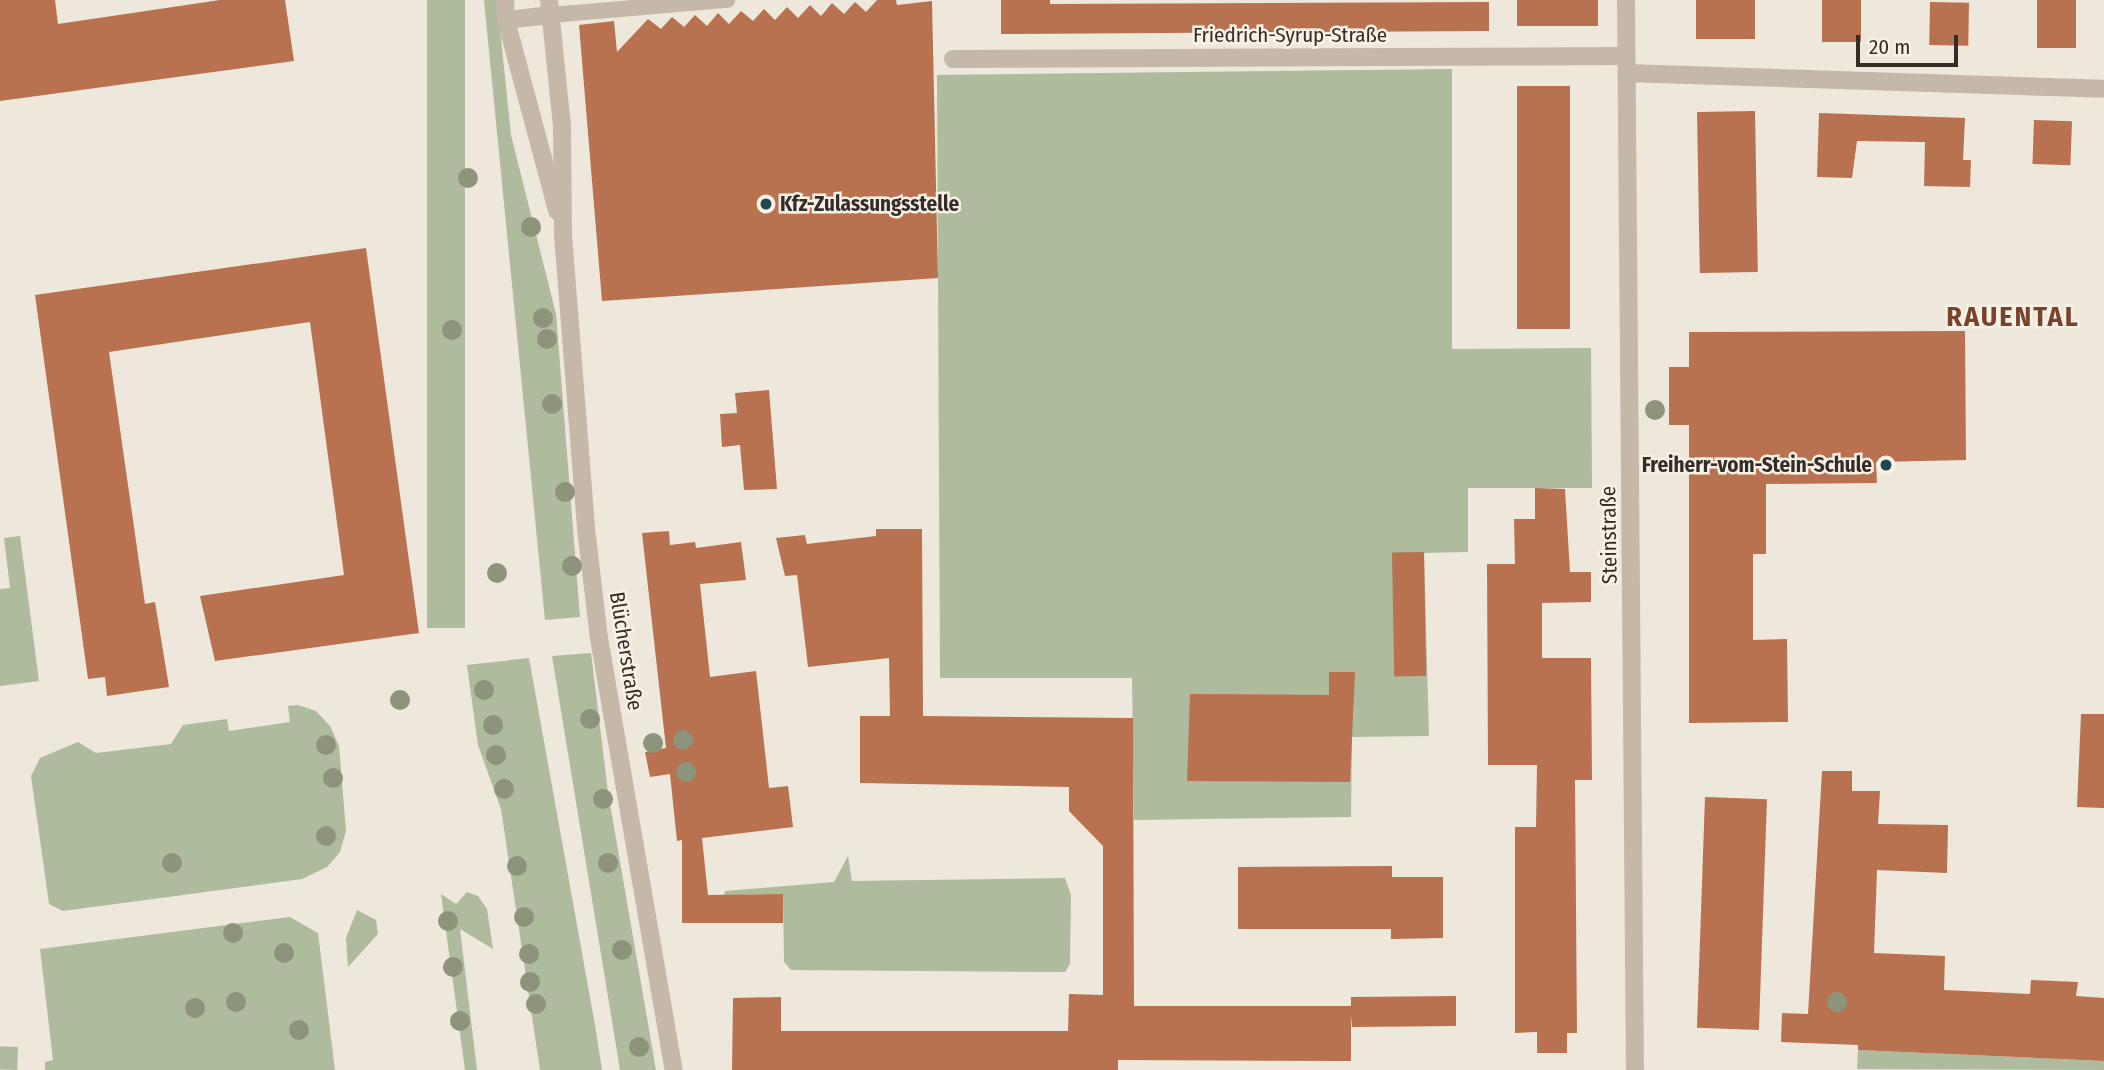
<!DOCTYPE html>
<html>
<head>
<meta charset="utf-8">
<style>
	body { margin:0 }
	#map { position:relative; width:2104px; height:1070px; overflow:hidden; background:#eee7db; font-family:"Fira Sans Condensed",sans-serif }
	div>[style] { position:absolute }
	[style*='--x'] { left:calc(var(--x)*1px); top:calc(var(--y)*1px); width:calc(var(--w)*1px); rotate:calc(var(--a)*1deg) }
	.green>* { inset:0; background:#aebb9d; transform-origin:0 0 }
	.building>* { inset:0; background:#b8724f; transform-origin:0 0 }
	.service>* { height:16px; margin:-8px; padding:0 8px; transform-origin:8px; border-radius:8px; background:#c5b8a8 }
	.minor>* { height:18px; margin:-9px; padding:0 9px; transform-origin:9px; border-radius:9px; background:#c5b8a8 }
	.trees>* { width:20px; height:20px; margin:-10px; border-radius:50%; background:#8e937c }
	.dots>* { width:19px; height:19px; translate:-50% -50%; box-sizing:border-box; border:4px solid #f7f1e6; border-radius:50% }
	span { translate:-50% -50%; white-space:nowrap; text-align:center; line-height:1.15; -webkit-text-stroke:5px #f7f1e6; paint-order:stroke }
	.street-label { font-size:21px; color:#332c27 }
	.poi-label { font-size:21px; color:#332c27; font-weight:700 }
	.left { translate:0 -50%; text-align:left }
	.right { translate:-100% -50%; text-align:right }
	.district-label { font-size:28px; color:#78432a; font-weight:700; letter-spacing:2px }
	.scale { position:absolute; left:1856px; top:35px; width:102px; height:32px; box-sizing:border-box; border:4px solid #332c27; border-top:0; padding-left:9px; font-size:21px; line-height:24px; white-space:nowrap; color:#332c27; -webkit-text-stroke:5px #f7f1e6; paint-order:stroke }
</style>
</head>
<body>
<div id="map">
	<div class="green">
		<div style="left:427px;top:0;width:38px;height:628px"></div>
		<div style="clip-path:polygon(484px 0,497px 0,511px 135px,556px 314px,580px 617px,545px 620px)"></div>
		<div style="clip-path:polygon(1452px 69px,1452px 349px,1591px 348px,1592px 488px,1468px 488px,1468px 552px,1424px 553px,1429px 736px,1352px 737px,1351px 817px,1134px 820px,1132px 678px,940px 678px,937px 75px)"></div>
		<div style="clip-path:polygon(20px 536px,39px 681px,0 686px,0 589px,10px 588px,4px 538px)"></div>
		<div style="clip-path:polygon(591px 653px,608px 792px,656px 1070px,620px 1070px,552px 656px)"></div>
		<div style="clip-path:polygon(529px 658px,595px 1025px,602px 1070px,540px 1070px,501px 809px,478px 745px,467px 665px)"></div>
		<div style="clip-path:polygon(298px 705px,316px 711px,330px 726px,339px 746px,346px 831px,340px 852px,327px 867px,302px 879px,63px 911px,49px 904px,31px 776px,40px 758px,78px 742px,96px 753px,171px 744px,183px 725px,227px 719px,229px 731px,290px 722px,288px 706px)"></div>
		<div style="clip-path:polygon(848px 856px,852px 881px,1065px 878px,1071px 895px,1070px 964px,1065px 972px,791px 970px,784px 962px,783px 894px,724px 895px,725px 891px,834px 882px)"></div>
		<div style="clip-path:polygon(467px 892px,478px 896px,487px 909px,493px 949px,460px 929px,477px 1070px,465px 1070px,441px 894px,456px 904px)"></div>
		<div style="clip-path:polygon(357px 910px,376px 920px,378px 934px,348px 967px,346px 938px)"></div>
		<div style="clip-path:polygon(290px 917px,318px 933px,335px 1070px,45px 1070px,45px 1062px,53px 1060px,40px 949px)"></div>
		<div style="left:18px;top:1047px;width:23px;height:18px;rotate:92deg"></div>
		<div style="clip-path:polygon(1858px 1050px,2104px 1061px,2104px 1070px,1857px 1069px)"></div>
	</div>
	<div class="building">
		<div style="clip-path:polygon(0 0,55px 0,58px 24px,220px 0,285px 0,294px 61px,0 101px)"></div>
		<div style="clip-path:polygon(877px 0,896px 0,897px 5px,932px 1px,938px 278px,602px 301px,579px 25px,614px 21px,617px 52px,648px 19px,661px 29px,672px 17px,684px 27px,695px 15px,707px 26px,718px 13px,729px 24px,741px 11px,753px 21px,764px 9px,775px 20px,787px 7px,798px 18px,810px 5px,821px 16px,832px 3px,844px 14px,855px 2px,866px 12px)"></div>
		<div style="clip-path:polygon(1001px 0,1050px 0,1050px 4px,1489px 2px,1489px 31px,1001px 34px)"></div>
		<div style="left:1517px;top:0;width:81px;height:26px"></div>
		<div style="left:1696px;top:0;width:59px;height:39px"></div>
		<div style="left:1822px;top:0;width:39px;height:42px"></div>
		<div style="left:2037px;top:0;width:39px;height:48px"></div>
		<div style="left:1930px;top:2px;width:39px;height:43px;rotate:1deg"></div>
		<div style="left:1517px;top:86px;width:53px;height:243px"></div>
		<div style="left:1755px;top:111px;width:161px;height:58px;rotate:89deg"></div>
		<div style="clip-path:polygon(1819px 113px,1965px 118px,1963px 160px,1971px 160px,1970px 187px,1924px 186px,1925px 142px,1857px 141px,1852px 178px,1817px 177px)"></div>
		<div style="left:2034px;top:120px;width:38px;height:44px;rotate:2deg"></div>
		<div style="clip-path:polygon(366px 248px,419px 633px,215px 661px,200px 596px,344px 575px,310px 322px,109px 352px,145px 604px,155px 602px,169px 687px,107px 696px,105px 677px,88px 679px,35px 295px)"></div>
		<div style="clip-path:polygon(1965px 331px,1966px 460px,1876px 462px,1877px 483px,1766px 484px,1766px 554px,1753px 554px,1753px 640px,1787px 639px,1788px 722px,1689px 723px,1689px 425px,1669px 425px,1669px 367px,1689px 367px,1689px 332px)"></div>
		<div style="clip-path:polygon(769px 390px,777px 489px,744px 490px,740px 445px,722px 447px,720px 414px,737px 413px,735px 393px)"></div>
		<div style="clip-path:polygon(1535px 488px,1565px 489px,1570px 572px,1591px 572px,1591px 602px,1542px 603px,1542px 658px,1591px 658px,1592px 780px,1575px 780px,1577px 1033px,1567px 1033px,1567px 1053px,1537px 1053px,1537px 1032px,1515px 1033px,1515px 827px,1536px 827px,1537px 765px,1488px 765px,1487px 564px,1515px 564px,1514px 519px,1535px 519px)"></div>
		<div style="clip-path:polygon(876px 529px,922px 529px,923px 716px,1133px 718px,1134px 1006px,1351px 1006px,1351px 997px,1456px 996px,1456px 1026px,1352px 1027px,1351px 1016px,1351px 1061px,1118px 1060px,1118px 1070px,732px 1070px,733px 998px,781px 997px,781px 1031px,1068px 1031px,1069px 994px,1103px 995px,1103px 846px,1069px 811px,1069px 787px,860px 783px,860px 716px,890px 716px,889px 658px,808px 667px,797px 575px,785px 576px,776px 538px,805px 535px,807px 544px,876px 536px)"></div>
		<div style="clip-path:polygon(669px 531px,670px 545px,695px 542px,696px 548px,741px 542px,746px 580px,700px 584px,710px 677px,756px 671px,769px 788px,788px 786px,793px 827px,702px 838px,708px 895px,783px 894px,783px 923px,682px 923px,682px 840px,677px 841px,670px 774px,650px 777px,645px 752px,666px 748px,642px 533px)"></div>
		<div style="left:1424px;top:552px;width:124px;height:32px;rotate:89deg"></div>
		<div style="clip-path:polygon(1329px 672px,1355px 672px,1350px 782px,1187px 781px,1190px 694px,1329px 695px)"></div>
		<div style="clip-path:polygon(2081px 714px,2104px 714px,2104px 808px,2077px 807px)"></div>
		<div style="clip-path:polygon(1822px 771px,1852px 771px,1852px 791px,1880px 791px,1878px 824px,1948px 825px,1947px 873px,1877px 870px,1874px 953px,1945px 956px,1944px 990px,2030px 994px,2031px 980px,2078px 982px,2076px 996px,2104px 998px,2104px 1061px,1858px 1050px,1858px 1045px,1781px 1042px,1782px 1013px,1808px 1014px)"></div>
		<div style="left:1705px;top:797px;width:62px;height:231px;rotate:2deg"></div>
		<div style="clip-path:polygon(1392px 866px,1392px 877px,1443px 877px,1443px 938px,1391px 939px,1391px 929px,1238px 929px,1238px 867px)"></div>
	</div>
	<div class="service">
		<div style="--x:551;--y:15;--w:177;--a:-4.9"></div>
	</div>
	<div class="minor">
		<div style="--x:505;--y:0;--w:20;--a:87"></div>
		<div style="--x:506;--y:20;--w:198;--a:75"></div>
		<div style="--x:549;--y:0;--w:126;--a:84.1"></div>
		<div style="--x:562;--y:125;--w:110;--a:89.5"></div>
		<div style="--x:563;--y:235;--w:294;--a:85.5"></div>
		<div style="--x:586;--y:528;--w:111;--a:83.3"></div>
		<div style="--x:599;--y:638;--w:438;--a:80.2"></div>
		<div style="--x:1626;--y:0;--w:1070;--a:89.52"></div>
		<div style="--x:506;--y:20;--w:45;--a:-6.3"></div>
		<div style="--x:953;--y:59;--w:673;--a:-0.26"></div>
		<div style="--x:1627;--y:73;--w:477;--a:1.9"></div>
	</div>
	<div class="trees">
		<div style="left:468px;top:178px"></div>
		<div style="left:531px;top:227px"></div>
		<div style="left:543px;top:318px"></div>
		<div style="left:452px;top:330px"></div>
		<div style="left:547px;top:339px"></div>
		<div style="left:552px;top:404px"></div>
		<div style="left:1655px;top:410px"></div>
		<div style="left:565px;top:492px"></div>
		<div style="left:572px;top:566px"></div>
		<div style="left:497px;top:573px"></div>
		<div style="left:484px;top:690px"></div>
		<div style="left:400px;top:700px"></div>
		<div style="left:590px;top:719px"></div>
		<div style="left:493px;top:725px"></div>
		<div style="left:683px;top:740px"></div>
		<div style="left:653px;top:743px"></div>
		<div style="left:326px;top:745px"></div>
		<div style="left:496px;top:755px"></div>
		<div style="left:686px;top:772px"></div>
		<div style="left:333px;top:778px"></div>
		<div style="left:504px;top:789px"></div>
		<div style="left:603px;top:799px"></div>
		<div style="left:326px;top:836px"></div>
		<div style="left:172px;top:863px"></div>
		<div style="left:608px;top:863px"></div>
		<div style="left:517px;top:866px"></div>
		<div style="left:524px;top:917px"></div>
		<div style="left:448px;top:921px"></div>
		<div style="left:233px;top:933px"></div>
		<div style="left:622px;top:950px"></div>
		<div style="left:284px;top:953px"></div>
		<div style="left:529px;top:954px"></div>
		<div style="left:453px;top:967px"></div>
		<div style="left:530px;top:982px"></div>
		<div style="left:236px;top:1002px"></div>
		<div style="left:1837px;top:1002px"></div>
		<div style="left:536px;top:1004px"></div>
		<div style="left:195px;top:1008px"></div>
		<div style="left:460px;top:1021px"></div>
		<div style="left:299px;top:1030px"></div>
		<div style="left:639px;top:1047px"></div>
	</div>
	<div class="dots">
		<div style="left:766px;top:204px;background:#22484f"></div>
		<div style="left:1886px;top:465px;background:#22484f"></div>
	</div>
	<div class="street-label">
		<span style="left:1290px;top:35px">Friedrich-Syrup-Straße</span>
		<span style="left:1609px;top:535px;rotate:-91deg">Steinstraße</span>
		<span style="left:626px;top:651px;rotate:81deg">Blücherstraße</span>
	</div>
	<div class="poi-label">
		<span class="left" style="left:780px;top:204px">Kfz-Zulassungsstelle</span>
		<span class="right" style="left:1872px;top:465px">Freiherr-vom-Stein-Schule</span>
	</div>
	<div class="district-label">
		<span style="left:2013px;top:317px">RAUENTAL</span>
	</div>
	<div class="scale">20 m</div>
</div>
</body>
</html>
